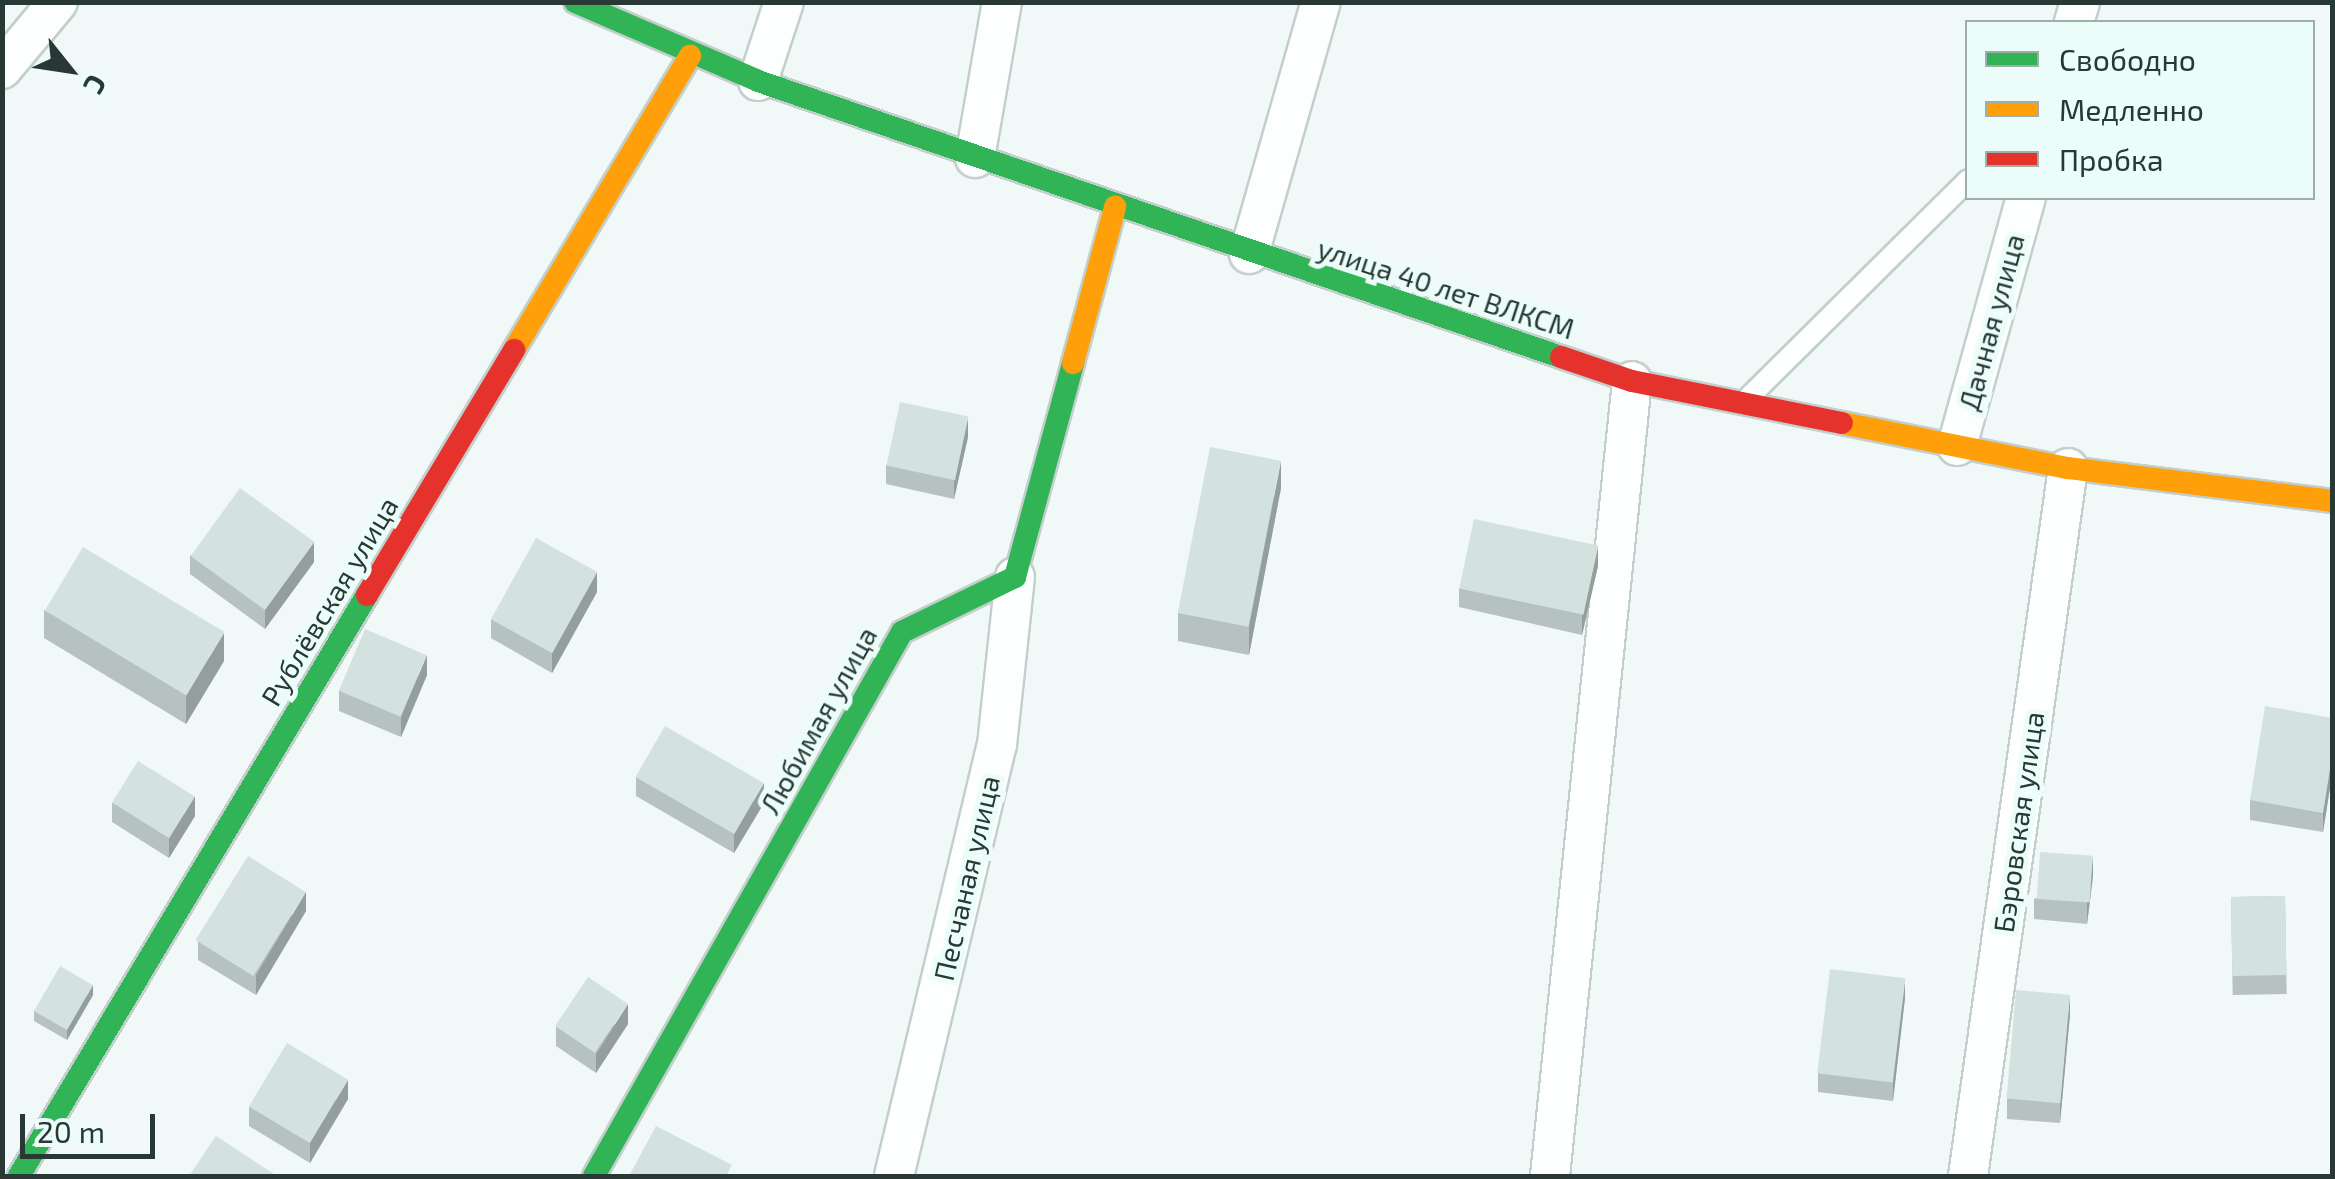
<!DOCTYPE html>
<html>
<head>
<meta charset="utf-8">
<style>
	body { margin:0 }
	#map { position:relative; width:2335px; height:1179px; overflow:hidden; background:#f0f9f7; font-family:"Exo 2",sans-serif }
	div>[style] { position:absolute }
	[style*='--x'] { left:calc(var(--x)*1px); top:calc(var(--y)*1px); width:calc(var(--w)*1px); rotate:calc(var(--a)*1deg) }
	.roads { filter:drop-shadow(2px 0 #c2cfcc) drop-shadow(-2px 0 #c2cfcc) drop-shadow(0 2px #c2cfcc) drop-shadow(0 -2px #c2cfcc) }
	.lane>* { height:20px; margin:-10px; padding:0 10px; transform-origin:10px; border-radius:10px; background:#fdfefe }
	.street>* { height:38px; margin:-19px; padding:0 19px; transform-origin:19px; border-radius:19px; background:#fdfefe }
	.fast>* { height:22px; margin:-11px; padding:0 11px; transform-origin:11px; border-radius:11px; background:#30b455 }
	.slow>* { height:22px; margin:-11px; padding:0 11px; transform-origin:11px; border-radius:11px; background:#ff9f0a }
	.jam>* { height:22px; margin:-11px; padding:0 11px; transform-origin:11px; border-radius:11px; background:#e5322d }
	.wall>* { inset:0; background:#b5c2c0; transform-origin:0 0 }
	.shaded-wall>* { inset:0; background:#949e9c }
	.building>* { inset:0; background:#d3e2df; transform-origin:0 0 }
	span { translate:-50% -50%; white-space:nowrap; text-align:center; line-height:1.15; -webkit-text-stroke:10px #ecfdf9; paint-order:stroke }
	.street-label { font-size:28px; color:#283835 }
	.frame { position:absolute; inset:0; border:5px solid #283835; pointer-events:none }
	.legend { position:absolute; left:1965px; top:20px; width:350px; height:180px; box-sizing:border-box; background:#ecfdf9; border:2px solid #9eaeab; margin:0; padding:12px 18px; list-style:none; font-size:30px; color:#283835 }
	.legend li { display:flex; align-items:center; gap:20px; height:50px }
	.legend b { width:50px; border:2px solid #9eaeab }
	.north { position:absolute; left:20px; top:20px; width:100px; height:100px; -webkit-text-stroke:8px #ecfdf9; paint-order:stroke; rotate:120deg; font-size:28px; font-weight:700; line-height:40px; text-align:center; color:#283835 }
	.north::after { content:''; display:block; margin:auto; width:35px; height:45px; background:#283835; clip-path:polygon(50% 0,100% 100%,50% 72%,0 100%) }
	.scale { position:absolute; left:20px; top:1114px; width:135px; height:45px; box-sizing:border-box; border:5px solid #283835; border-top:0; padding-left:12px; font-size:30px; line-height:35px; white-space:nowrap; color:#283835; -webkit-text-stroke:8px #ecfdf9; paint-order:stroke }
</style>
</head>
<body>
<div id="map">
	<div class="roads">
		<div class="lane">
			<div style="--x:1749;--y:397;--w:308;--a:-44.7"></div>
		</div>
		<div class="street">
			<div style="--x:2074;--y:22;--w:21;--a:-73"></div>
			<div style="--x:2;--y:69;--w:87;--a:-50.1"></div>
			<div style="--x:758;--y:81;--w:83;--a:-71.8"></div>
			<div style="--x:975;--y:158;--w:158;--a:-80.2"></div>
			<div style="--x:1249;--y:254;--w:262;--a:-74.1"></div>
			<div style="--x:1957;--y:446;--w:257;--a:-74.5"></div>
			<div style="--x:894;--y:1176;--w:443;--a:-76.6"></div>
			<div style="--x:997;--y:745;--w:169;--a:-83.9"></div>
			<div style="--x:1550;--y:1176;--w:799;--a:-84.11"></div>
			<div style="--x:1968;--y:1176;--w:715;--a:-81.96"></div>
		</div>
		<div class="fast">
			<div style="--x:575;--y:2;--w:199;--a:23.3"></div>
			<div style="--x:758;--y:81;--w:849;--a:18.97"></div>
			<div style="--x:19;--y:1176;--w:677;--a:-59.08"></div>
			<div style="--x:594;--y:1176;--w:625;--a:-60.48"></div>
			<div style="--x:902;--y:632;--w:126;--a:-26"></div>
			<div style="--x:1015;--y:577;--w:222;--a:-74.8"></div>
		</div>
		<div class="slow">
			<div style="--x:514;--y:350;--w:343;--a:-59.1"></div>
			<div style="--x:1073;--y:363;--w:162;--a:-74.9"></div>
			<div style="--x:1842;--y:423;--w:230;--a:11.3"></div>
			<div style="--x:2068;--y:468;--w:266;--a:7.1"></div>
		</div>
		<div class="jam">
			<div style="--x:1561;--y:357;--w:75;--a:18.7"></div>
			<div style="--x:1632;--y:381;--w:214;--a:11.3"></div>
			<div style="--x:367;--y:595;--w:286;--a:-59"></div>
		</div>
	</div>
	<div class="wall">
		<div style="clip-path:polygon(968px 437px,954px 499px,886px 484px,886px 465px)"></div>
		<div style="clip-path:polygon(1281px 488px,1249px 655px,1178px 641px,1178px 613px)"></div>
		<div style="clip-path:polygon(190px 555px,314px 562px,265px 629px,190px 574px)"></div>
		<div style="clip-path:polygon(1598px 566px,1582px 635px,1459px 607px,1459px 588px)"></div>
		<div style="clip-path:polygon(597px 592px,552px 673px,491px 638px,491px 619px)"></div>
		<div style="clip-path:polygon(44px 610px,224px 661px,186px 724px,44px 638px)"></div>
		<div style="clip-path:polygon(427px 675px,401px 737px,339px 711px,339px 691px)"></div>
		<div style="clip-path:polygon(2332px 718px,2332px 775px,2323px 832px,2250px 820px,2250px 800px)"></div>
		<div style="clip-path:polygon(636px 777px,764px 803px,734px 853px,636px 796px)"></div>
		<div style="clip-path:polygon(112px 803px,195px 816px,169px 858px,112px 822px)"></div>
		<div style="clip-path:polygon(2093px 876px,2087px 924px,2034px 919px,2034px 899px)"></div>
		<div style="left:2285px;top:896px;width:98px;height:54px;rotate:89deg"></div>
		<div style="clip-path:polygon(306px 911px,256px 995px,198px 960px,198px 941px)"></div>
		<div style="clip-path:polygon(93px 995px,67px 1040px,34px 1021px,34px 1011px)"></div>
		<div style="clip-path:polygon(1905px 998px,1893px 1101px,1818px 1092px,1818px 1073px)"></div>
		<div style="clip-path:polygon(2070px 1014px,2060px 1123px,2007px 1119px,2007px 1099px)"></div>
		<div style="clip-path:polygon(628px 1024px,596px 1073px,556px 1046px,556px 1027px)"></div>
		<div style="clip-path:polygon(348px 1099px,310px 1163px,249px 1126px,249px 1107px)"></div>
	</div>
	<div class="shaded-wall">
		<div style="clip-path:polygon(968px 417px,968px 437px,954px 499px,954px 480px)"></div>
		<div style="clip-path:polygon(1281px 461px,1281px 488px,1249px 655px,1249px 627px)"></div>
		<div style="clip-path:polygon(314px 542px,314px 562px,265px 629px,265px 609px)"></div>
		<div style="clip-path:polygon(1598px 546px,1598px 566px,1582px 635px,1582px 616px)"></div>
		<div style="clip-path:polygon(597px 572px,597px 592px,552px 673px,552px 653px)"></div>
		<div style="clip-path:polygon(224px 633px,224px 661px,186px 724px,186px 696px)"></div>
		<div style="clip-path:polygon(427px 655px,427px 675px,401px 737px,401px 717px)"></div>
		<div style="clip-path:polygon(2332px 756px,2332px 775px,2323px 832px,2323px 813px)"></div>
		<div style="clip-path:polygon(764px 783px,764px 803px,734px 853px,734px 834px)"></div>
		<div style="clip-path:polygon(195px 796px,195px 816px,169px 858px,169px 839px)"></div>
		<div style="clip-path:polygon(2093px 856px,2093px 876px,2087px 924px,2087px 904px)"></div>
		<div style="clip-path:polygon(306px 892px,306px 911px,256px 995px,256px 975px)"></div>
		<div style="clip-path:polygon(1905px 978px,1905px 998px,1893px 1101px,1893px 1082px)"></div>
		<div style="clip-path:polygon(93px 985px,93px 995px,67px 1040px,67px 1030px)"></div>
		<div style="clip-path:polygon(2070px 995px,2070px 1014px,2060px 1123px,2060px 1104px)"></div>
		<div style="clip-path:polygon(628px 1004px,628px 1024px,596px 1073px,596px 1054px)"></div>
		<div style="clip-path:polygon(348px 1080px,348px 1099px,310px 1163px,310px 1143px)"></div>
	</div>
	<div class="building">
		<div style="left:900px;top:402px;width:70px;height:65px;rotate:12deg"></div>
		<div style="left:1210px;top:447px;width:72px;height:169px;rotate:11deg"></div>
		<div style="left:240px;top:488px;width:92px;height:84px;rotate:36deg"></div>
		<div style="left:1474px;top:519px;width:127px;height:71px;rotate:12deg"></div>
		<div style="left:536px;top:538px;width:70px;height:93px;rotate:29deg"></div>
		<div style="left:83px;top:547px;width:165px;height:74px;rotate:31deg"></div>
		<div style="left:365px;top:629px;width:67px;height:67px;rotate:23deg"></div>
		<div style="clip-path:polygon(2265px 706px,2332px 718px,2332px 756px,2323px 813px,2250px 800px)"></div>
		<div style="left:665px;top:726px;width:114px;height:59px;rotate:30deg"></div>
		<div style="left:138px;top:761px;width:67px;height:49px;rotate:32deg"></div>
		<div style="left:2040px;top:852px;width:53px;height:47px;rotate:4deg"></div>
		<div style="left:248px;top:856px;width:68px;height:99px;rotate:32deg"></div>
		<div style="left:2285px;top:896px;width:79px;height:54px;rotate:89deg"></div>
		<div style="left:60px;top:966px;width:38px;height:52px;rotate:30deg"></div>
		<div style="left:1830px;top:969px;width:76px;height:105px;rotate:7deg"></div>
		<div style="left:588px;top:977px;width:48px;height:59px;rotate:34deg"></div>
		<div style="left:2016px;top:990px;width:54px;height:109px;rotate:5deg"></div>
		<div style="left:287px;top:1043px;width:71px;height:74px;rotate:31deg"></div>
		<div style="clip-path:polygon(656px 1126px,732px 1165px,726px 1176px,629px 1176px)"></div>
		<div style="clip-path:polygon(216px 1136px,277px 1176px,189px 1176px)"></div>
	</div>
	<div class="street-label">
		<span style="left:1446px;top:288px;rotate:18deg">улица 40 лет ВЛКСМ</span>
		<span style="left:1991px;top:322px;rotate:-75deg">Дачная улица</span>
		<span style="left:329px;top:601px;rotate:-59deg">Рублёвская улица</span>
		<span style="left:818px;top:720px;rotate:-61deg">Любимая улица</span>
		<span style="left:2018px;top:822px;rotate:-82deg">Бэровская улица</span>
		<span style="left:966px;top:878px;rotate:-77deg">Песчаная улица</span>
	</div>
	<div class="frame"></div>
	<ul class="legend">
	<li><b style="height:12px;background:#30b455"></b>Свободно</li>
	<li><b style="height:12px;background:#ff9f0a"></b>Медленно</li>
	<li><b style="height:12px;background:#e5322d"></b>Пробка</li>
	</ul>
	<div class="north">С</div>
	<div class="scale">20 m</div>
</div>
</body>
</html>
